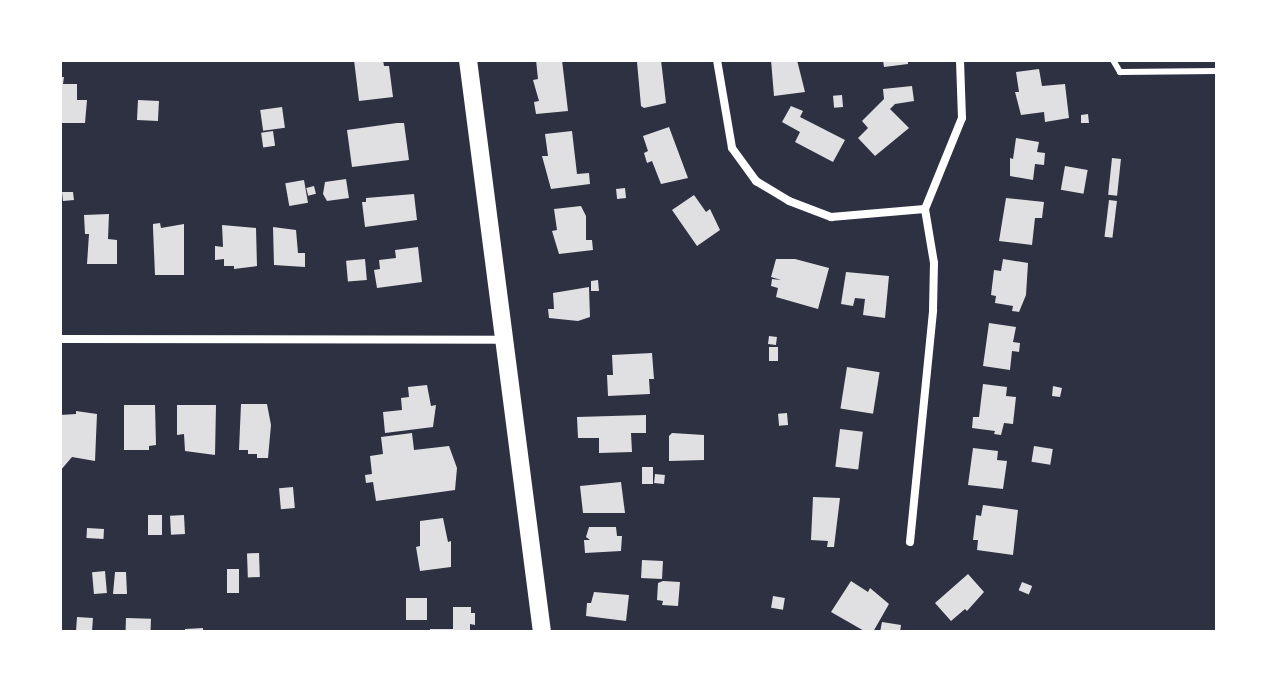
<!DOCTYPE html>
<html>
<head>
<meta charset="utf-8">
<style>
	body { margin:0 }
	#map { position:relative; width:1277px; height:692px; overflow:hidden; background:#2d3142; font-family:Commissioner,sans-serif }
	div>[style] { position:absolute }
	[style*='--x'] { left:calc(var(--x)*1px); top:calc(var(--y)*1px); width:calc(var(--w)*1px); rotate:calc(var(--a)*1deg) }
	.building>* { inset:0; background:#e0e0e3; transform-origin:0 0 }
	.service>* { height:6px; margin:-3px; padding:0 3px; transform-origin:3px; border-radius:3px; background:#fff }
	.minor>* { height:8px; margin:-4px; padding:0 4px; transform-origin:4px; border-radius:4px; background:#fff }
	.primary>* { height:18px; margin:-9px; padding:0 9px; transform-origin:9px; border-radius:9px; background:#fff }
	span { translate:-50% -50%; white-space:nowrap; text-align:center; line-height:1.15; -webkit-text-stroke:7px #fff; paint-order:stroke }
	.frame { position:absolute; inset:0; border:62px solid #fff; pointer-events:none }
</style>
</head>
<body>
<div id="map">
	<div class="building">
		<div style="clip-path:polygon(354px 60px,383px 60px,384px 66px,389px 66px,393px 97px,359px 101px)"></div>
		<div style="clip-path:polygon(536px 60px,562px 60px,568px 111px,536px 114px,534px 102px,539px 101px,533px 80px,538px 79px)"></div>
		<div style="clip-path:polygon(661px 60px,666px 103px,644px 108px,641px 106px,637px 62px)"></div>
		<div style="clip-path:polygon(771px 60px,797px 60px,805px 92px,774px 96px)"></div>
		<div style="clip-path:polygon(883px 60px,908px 60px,908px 64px,884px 67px)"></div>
		<div style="clip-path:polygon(1039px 69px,1042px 86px,1065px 84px,1069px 118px,1045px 122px,1044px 112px,1021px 115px,1015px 92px,1019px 92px,1016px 72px)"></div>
		<div style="clip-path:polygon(60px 77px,64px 77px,63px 84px,77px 84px,77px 100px,87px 100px,85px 123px,60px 123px)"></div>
		<div style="clip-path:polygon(912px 86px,914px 101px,895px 104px,890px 109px,909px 128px,875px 156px,858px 138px,868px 128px,862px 121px,884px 99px,883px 89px)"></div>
		<div style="left:842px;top:95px;width:12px;height:9px;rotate:85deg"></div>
		<div style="left:138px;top:100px;width:21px;height:20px;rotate:3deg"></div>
		<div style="clip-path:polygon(791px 106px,803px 111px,800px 117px,845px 140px,833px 162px,795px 142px,800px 132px,782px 122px)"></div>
		<div style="left:282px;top:107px;width:21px;height:22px;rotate:82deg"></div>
		<div style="clip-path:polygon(1088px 114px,1089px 123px,1081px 123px,1081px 115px)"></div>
		<div style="clip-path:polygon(397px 123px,404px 123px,409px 160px,352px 167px,347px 130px)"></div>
		<div style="clip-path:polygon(669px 127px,688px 178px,661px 184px,652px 161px,647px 163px,644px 153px,648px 151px,643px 136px)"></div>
		<div style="left:273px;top:131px;width:15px;height:12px;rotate:82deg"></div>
		<div style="clip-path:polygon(572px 131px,577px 174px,589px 173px,590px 184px,551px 189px,542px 156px,548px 156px,545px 134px)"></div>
		<div style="clip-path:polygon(1016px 138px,1039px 142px,1037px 152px,1045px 153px,1044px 165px,1035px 164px,1033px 180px,1010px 176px,1010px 158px,1013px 159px)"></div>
		<div style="left:1112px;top:158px;width:9px;height:37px;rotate:6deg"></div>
		<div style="left:1065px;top:166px;width:23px;height:24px;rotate:10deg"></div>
		<div style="clip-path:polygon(346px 179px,349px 198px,327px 201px,323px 194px,325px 182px)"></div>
		<div style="left:304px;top:180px;width:23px;height:19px;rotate:80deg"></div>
		<div style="left:314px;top:186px;width:8px;height:8px;rotate:76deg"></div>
		<div style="left:625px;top:188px;width:10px;height:9px;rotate:84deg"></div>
		<div style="clip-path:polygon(62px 192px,73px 192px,74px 200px,63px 201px)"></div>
		<div style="clip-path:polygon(414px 194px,417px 220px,365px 227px,362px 202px,366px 202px,366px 198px)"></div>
		<div style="clip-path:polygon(694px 195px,706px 212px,710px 209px,720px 230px,697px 246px,672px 210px)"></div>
		<div style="clip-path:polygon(1006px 198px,1044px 202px,1042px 218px,1035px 218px,1032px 245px,999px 241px)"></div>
		<div style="left:1109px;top:200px;width:8px;height:37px;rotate:7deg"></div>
		<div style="clip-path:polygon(581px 206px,586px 216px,586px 240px,592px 240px,593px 250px,559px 254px,552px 231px,557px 230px,554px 209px)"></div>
		<div style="clip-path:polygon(109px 214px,108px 239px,117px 240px,117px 264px,87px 264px,89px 234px,85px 234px,84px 215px)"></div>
		<div style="clip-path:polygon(160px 223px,161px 228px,184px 224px,184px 275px,155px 275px,153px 228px,153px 224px)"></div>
		<div style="clip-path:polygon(222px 225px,256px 228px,257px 266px,234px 269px,234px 266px,224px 266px,224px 259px,215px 260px,215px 246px,223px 247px)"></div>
		<div style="clip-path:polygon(273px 227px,296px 230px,298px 253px,305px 253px,305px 267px,274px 265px)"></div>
		<div style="clip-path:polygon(418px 247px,422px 282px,377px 288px,374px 270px,380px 269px,379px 260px,396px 258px,395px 250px)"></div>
		<div style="left:365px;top:259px;width:21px;height:19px;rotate:85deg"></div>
		<div style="clip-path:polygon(776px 259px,795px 259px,829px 268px,818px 309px,776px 297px,778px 288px,771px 286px,772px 279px,781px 280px,771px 277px)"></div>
		<div style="clip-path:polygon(1003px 259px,1028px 263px,1026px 295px,1019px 312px,1012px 311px,1013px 306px,995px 303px,996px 296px,991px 295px,994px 270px,1001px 271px)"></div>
		<div style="clip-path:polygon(846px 272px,889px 276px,885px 318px,863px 315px,865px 299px,855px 298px,853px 306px,841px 304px)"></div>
		<div style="clip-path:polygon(598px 280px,599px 291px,591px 291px,591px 281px)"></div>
		<div style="clip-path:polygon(589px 287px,590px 317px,578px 321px,549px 318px,548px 309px,554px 309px,553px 293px)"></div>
		<div style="clip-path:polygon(989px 323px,1016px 327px,1013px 342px,1020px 343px,1019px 352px,1012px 351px,1010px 370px,983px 366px)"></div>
		<div style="left:769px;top:336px;width:8px;height:8px;rotate:7deg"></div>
		<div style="left:778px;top:347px;width:14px;height:9px;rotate:90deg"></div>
		<div style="clip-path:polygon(652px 353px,654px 379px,649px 379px,650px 394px,608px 396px,607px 375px,613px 375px,612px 355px)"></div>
		<div style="left:847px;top:367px;width:33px;height:42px;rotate:9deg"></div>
		<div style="clip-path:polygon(983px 384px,1007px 387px,1006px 396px,1016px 397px,1013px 424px,1004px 423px,1001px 435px,994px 434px,995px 431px,972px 428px,973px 417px,979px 417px)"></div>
		<div style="clip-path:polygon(427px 385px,431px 406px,436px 405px,433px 427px,385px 433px,383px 412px,402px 410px,401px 398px,409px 397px,408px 387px)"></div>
		<div style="clip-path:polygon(1053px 386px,1062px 388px,1060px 397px,1052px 396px)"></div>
		<div style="clip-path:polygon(241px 404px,267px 404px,271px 425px,268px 458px,257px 458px,257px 454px,248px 454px,248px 450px,239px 450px)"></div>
		<div style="clip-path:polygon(124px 405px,155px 405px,156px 445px,149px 446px,149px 450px,124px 450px)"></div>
		<div style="clip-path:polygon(177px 405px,216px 405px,215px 455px,185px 451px,184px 434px,177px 435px)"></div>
		<div style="clip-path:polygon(76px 411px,97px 414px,95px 461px,72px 457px,60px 471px,60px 415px,76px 414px)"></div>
		<div style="left:787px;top:413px;width:12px;height:9px;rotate:85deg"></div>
		<div style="clip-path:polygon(646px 415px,646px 433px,631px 433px,632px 452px,599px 453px,599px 438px,578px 438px,577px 417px)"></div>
		<div style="left:840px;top:429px;width:23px;height:38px;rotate:7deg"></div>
		<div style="clip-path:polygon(412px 433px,414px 450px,449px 446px,457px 468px,455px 490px,376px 501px,373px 482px,366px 483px,365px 475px,372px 474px,370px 456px,383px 454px,381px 437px)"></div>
		<div style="clip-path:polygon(672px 433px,704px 435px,704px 460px,669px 461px,669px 436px)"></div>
		<div style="left:1034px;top:446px;width:19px;height:16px;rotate:9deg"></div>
		<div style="clip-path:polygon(973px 448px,998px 451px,997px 460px,1007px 461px,1003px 489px,968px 485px)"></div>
		<div style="left:642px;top:467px;width:11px;height:17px"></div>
		<div style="left:655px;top:474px;width:10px;height:9px;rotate:6deg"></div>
		<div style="clip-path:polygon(621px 482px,625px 513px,583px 513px,580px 486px)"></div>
		<div style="left:293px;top:487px;width:21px;height:14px;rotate:85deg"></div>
		<div style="clip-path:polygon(813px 497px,840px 498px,834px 547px,827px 547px,828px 541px,811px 540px)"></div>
		<div style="clip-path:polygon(983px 505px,1018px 510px,1013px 555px,977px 550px,978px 540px,973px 540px,976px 515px,981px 516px)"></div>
		<div style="left:148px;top:515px;width:14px;height:20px"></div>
		<div style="left:184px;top:515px;width:19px;height:14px;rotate:87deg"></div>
		<div style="clip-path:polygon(443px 518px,448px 542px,451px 541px,451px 567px,420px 571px,416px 547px,420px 546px,420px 521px)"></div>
		<div style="clip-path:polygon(589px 527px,616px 527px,617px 536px,622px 536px,621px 551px,585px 553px,584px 540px,590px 540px,586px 537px)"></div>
		<div style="left:87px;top:528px;width:17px;height:10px;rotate:3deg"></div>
		<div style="left:259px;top:553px;width:24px;height:12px;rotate:88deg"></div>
		<div style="left:642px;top:560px;width:21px;height:18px;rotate:3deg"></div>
		<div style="left:227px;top:569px;width:12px;height:24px"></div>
		<div style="left:105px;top:571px;width:22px;height:13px;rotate:85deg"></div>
		<div style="clip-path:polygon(115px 572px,126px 572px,127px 594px,113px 594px)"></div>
		<div style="clip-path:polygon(968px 574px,984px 592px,967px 611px,965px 609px,951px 621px,935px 603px)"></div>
		<div style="clip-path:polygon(663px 581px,680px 582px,678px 606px,662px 605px,663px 601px,657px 600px,658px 583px)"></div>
		<div style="clip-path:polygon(851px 581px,868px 592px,870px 588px,889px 604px,873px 632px,866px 632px,831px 612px)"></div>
		<div style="left:1022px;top:582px;width:11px;height:9px;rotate:22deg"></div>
		<div style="clip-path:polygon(594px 592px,629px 595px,626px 621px,586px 616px,587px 603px,591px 603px)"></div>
		<div style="left:773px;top:596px;width:12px;height:12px;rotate:9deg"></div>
		<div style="left:406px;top:598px;width:21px;height:22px"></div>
		<div style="clip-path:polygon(453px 607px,471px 607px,471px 613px,475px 613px,475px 625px,470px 624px,470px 632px,430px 632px,430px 629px,453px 629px)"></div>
		<div style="left:77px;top:617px;width:16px;height:15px;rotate:4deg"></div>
		<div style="left:126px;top:618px;width:25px;height:14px;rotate:2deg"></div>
		<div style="clip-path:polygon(882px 622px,901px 625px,900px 632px,880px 632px)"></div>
		<div style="clip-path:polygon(203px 628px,203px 632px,185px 632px,185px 629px)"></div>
	</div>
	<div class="service">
		<div style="--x:1113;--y:60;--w:14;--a:60"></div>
		<div style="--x:1120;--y:72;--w:97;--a:-0.6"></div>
	</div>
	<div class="minor">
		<div style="--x:717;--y:60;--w:89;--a:80.3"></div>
		<div style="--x:732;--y:148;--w:41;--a:54"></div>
		<div style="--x:756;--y:181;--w:39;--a:31"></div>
		<div style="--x:789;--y:201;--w:45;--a:20.9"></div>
		<div style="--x:831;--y:217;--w:94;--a:-4.9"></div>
		<div style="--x:925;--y:209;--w:98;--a:-67.9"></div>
		<div style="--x:962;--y:118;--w:58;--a:-92"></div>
		<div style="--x:60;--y:339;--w:445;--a:0.1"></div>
		<div style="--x:910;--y:542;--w:233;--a:-84.3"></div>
		<div style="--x:933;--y:310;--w:47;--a:-88.8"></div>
		<div style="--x:934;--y:263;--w:55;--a:-99.5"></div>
	</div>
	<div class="primary">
		<div style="--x:468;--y:60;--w:577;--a:82.63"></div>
	</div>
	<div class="frame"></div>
</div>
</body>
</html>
